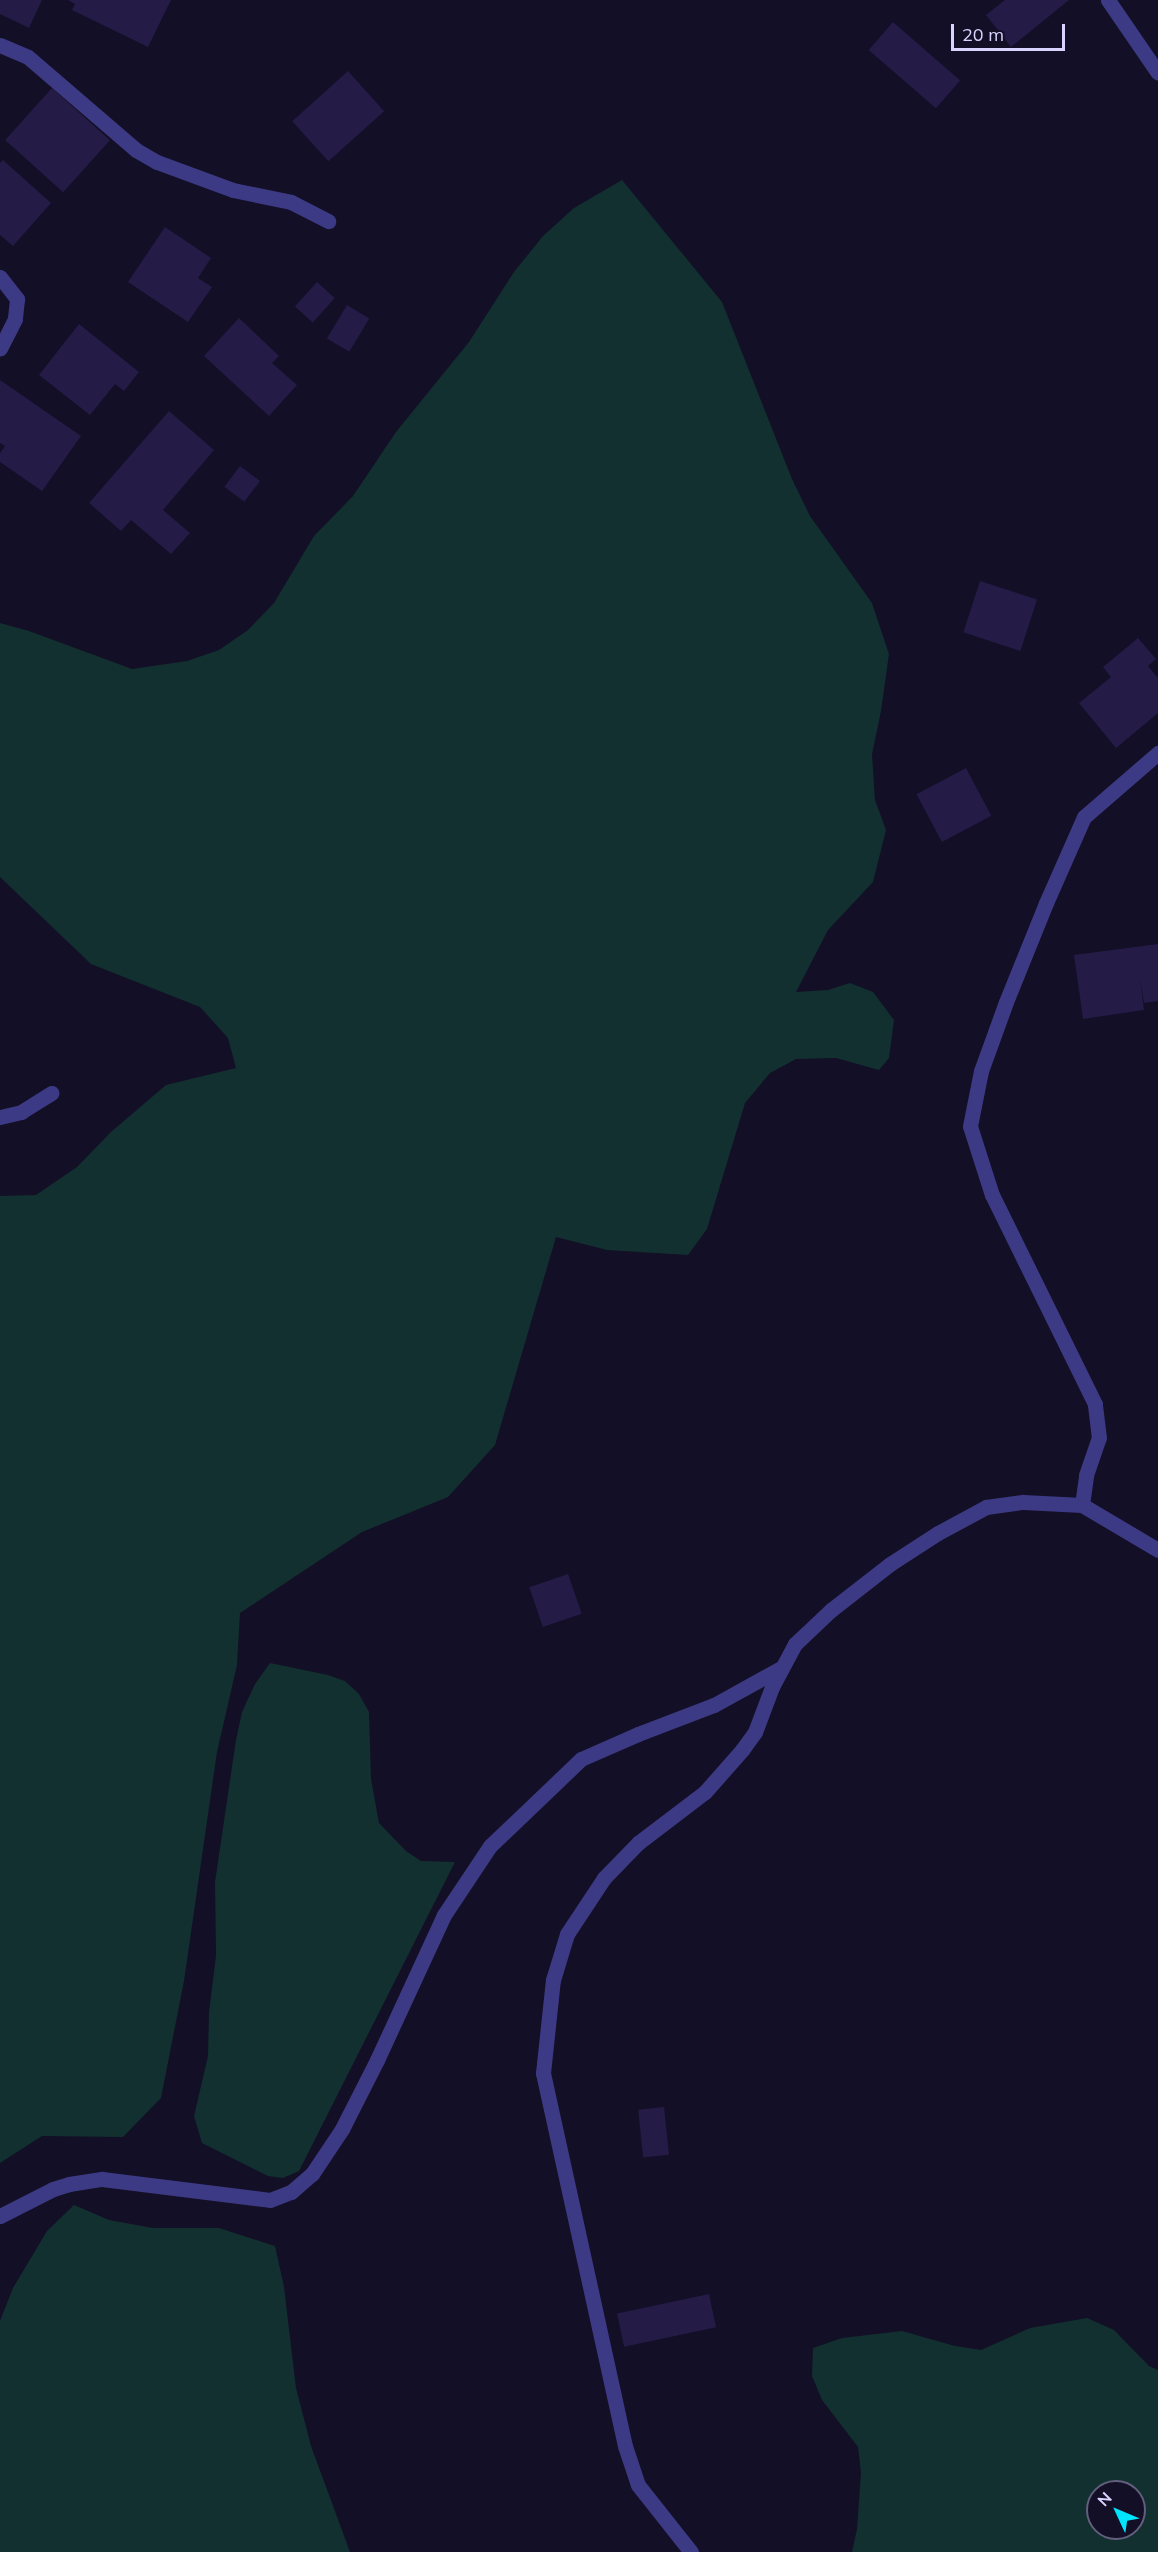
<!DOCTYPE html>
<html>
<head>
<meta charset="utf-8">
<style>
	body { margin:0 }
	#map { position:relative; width:1158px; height:2552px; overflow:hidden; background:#130f26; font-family:Mulish,sans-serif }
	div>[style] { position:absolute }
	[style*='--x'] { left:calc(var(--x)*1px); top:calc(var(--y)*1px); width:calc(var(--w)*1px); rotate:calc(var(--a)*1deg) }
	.green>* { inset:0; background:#12302f }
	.building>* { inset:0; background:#241b47; transform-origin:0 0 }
	.street>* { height:15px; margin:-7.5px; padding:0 7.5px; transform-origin:7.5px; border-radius:7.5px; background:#3d3a85 }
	span { translate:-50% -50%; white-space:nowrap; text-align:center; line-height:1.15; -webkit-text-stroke:6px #130f26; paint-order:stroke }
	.north { position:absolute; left:1086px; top:2480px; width:60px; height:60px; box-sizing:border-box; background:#130f26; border:2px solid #625e7d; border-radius:50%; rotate:314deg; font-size:16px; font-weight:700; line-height:24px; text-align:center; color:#d9d4ff }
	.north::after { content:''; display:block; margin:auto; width:21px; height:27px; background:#00e5ff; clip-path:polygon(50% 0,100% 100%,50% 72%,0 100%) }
	.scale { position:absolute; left:951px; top:24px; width:114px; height:27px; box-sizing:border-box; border:3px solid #d9d4ff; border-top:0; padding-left:8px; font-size:18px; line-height:21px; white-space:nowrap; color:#d9d4ff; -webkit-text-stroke:4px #130f26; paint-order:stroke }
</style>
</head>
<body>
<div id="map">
	<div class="green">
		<div style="clip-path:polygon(622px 180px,722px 302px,792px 479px,810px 516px,872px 603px,889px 654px,881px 711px,872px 754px,875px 800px,886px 830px,873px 882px,828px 930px,796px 992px,828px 990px,850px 983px,873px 992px,894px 1020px,889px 1058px,879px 1070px,836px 1058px,796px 1059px,770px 1073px,745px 1103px,707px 1229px,688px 1255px,607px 1250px,556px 1237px,495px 1445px,448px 1497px,362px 1532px,240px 1613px,237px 1665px,217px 1752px,184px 1981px,161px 2098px,123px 2137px,42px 2136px,0 2163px,0 1196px,36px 1195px,77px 1167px,111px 1132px,166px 1085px,236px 1068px,228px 1038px,200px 1007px,91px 964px,0 877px,0 623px,29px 631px,132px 669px,187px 661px,219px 650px,248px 630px,274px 603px,314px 536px,353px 496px,396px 432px,469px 342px,514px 272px,543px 236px,574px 208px)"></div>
		<div style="clip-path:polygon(270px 1663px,328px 1675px,345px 1681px,359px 1694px,369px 1712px,371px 1779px,379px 1823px,406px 1851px,421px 1861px,455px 1862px,299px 2171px,283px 2178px,268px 2176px,202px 2143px,194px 2116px,208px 2056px,209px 2012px,216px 1956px,215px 1882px,236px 1740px,242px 1712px,255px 1684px)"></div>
		<div style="clip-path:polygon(74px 2205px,109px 2220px,153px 2228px,219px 2228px,275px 2246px,284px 2287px,296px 2388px,311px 2446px,350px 2552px,0 2552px,0 2321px,13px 2288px,47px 2231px)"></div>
		<div style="clip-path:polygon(evenodd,1087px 2318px,1114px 2330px,1149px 2366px,1158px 2370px,1158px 2552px,852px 2552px,857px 2529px,861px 2473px,858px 2447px,822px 2400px,812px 2376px,813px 2348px,842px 2338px,902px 2331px,955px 2346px,981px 2350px,1030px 2328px,1087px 2318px,1098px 2492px,1134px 2492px,1134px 2528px,1098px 2528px,1098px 2492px)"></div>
	</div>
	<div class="building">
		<div style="clip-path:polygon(0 0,42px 0,29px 28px,0 14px)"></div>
		<div style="clip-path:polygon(68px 0,171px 0,148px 47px,72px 10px,75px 4px)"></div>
		<div style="clip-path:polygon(1005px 0,1069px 0,1011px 47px,986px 15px)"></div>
		<div style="left:893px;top:22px;width:89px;height:37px;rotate:41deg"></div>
		<div style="left:348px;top:71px;width:54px;height:75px;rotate:48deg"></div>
		<div style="left:52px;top:88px;width:78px;height:70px;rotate:42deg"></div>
		<div style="clip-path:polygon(3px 160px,51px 203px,13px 246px,0 235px,0 163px)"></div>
		<div style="clip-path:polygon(165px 227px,211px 258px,198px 278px,212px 287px,188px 322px,128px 282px)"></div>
		<div style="left:317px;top:282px;width:24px;height:33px;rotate:42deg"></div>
		<div style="left:347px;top:305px;width:26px;height:39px;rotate:31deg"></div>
		<div style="clip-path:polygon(239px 318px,279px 356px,272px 363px,297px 385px,269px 416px,204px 356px)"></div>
		<div style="clip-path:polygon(79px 324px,139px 372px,124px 391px,115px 384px,90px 415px,39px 375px)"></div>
		<div style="clip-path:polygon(0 380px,81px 436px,42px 491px,0 462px,0 453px,5px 446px,0 443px)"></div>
		<div style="clip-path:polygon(169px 411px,214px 450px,163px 510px,190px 533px,171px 554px,131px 520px,121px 531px,89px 503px)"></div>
		<div style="left:240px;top:466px;width:25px;height:26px;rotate:37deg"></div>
		<div style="left:980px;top:581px;width:60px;height:54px;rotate:18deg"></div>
		<div style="clip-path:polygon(1138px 638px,1156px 659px,1148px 666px,1158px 678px,1158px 713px,1116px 748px,1079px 703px,1111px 677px,1103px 667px)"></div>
		<div style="left:966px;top:768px;width:54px;height:56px;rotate:62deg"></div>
		<div style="clip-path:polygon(1158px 944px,1158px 1001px,1144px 1003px,1140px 979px,1144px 1010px,1083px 1019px,1074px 955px)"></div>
		<div style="left:568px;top:1574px;width:42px;height:41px;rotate:71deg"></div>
		<div style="left:664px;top:2107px;width:48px;height:26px;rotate:84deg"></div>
		<div style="left:709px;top:2294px;width:34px;height:94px;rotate:78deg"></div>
	</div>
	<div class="street">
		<div style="--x:1108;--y:0;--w:88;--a:55.6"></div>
		<div style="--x:0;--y:45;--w:30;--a:23"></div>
		<div style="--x:28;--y:57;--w:143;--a:40.7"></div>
		<div style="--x:136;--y:150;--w:24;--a:30"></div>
		<div style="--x:157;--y:162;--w:81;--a:20.2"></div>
		<div style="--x:233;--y:190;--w:59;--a:11.7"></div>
		<div style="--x:291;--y:202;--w:42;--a:27.2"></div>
		<div style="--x:0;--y:277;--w:28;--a:52"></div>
		<div style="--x:17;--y:299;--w:20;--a:96"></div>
		<div style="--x:15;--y:319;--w:33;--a:117"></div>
		<div style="--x:0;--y:1117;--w:22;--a:-13"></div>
		<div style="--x:21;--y:1112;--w:36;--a:-32"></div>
		<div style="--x:1082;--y:1505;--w:30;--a:-82"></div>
		<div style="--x:1086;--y:1475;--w:39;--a:-71"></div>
		<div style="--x:1099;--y:1438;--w:34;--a:-97"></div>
		<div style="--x:1095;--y:1404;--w:233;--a:-116.2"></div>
		<div style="--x:992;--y:1195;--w:72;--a:-107.7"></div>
		<div style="--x:970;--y:1126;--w:56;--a:-78.7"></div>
		<div style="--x:981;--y:1071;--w:73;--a:-70.1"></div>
		<div style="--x:1006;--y:1002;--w:107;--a:-68"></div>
		<div style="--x:1046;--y:903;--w:94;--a:-66.2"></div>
		<div style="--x:1084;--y:817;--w:98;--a:-40.9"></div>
		<div style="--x:0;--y:2216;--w:59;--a:-27"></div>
		<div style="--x:53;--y:2189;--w:17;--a:-17"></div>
		<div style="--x:69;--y:2184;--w:33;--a:-9"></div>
		<div style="--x:102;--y:2179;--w:169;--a:7.1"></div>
		<div style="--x:270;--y:2200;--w:22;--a:-21"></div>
		<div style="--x:291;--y:2192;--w:28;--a:-41"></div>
		<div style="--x:312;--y:2174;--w:54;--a:-56.3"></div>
		<div style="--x:342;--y:2129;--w:77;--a:-63.1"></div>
		<div style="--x:377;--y:2060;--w:160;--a:-65.2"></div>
		<div style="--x:444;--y:1915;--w:83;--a:-56.3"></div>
		<div style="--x:490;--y:1846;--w:126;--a:-43.7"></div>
		<div style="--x:581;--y:1759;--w:62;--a:-23.7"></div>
		<div style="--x:638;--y:1734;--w:81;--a:-20.9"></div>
		<div style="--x:714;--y:1705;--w:77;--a:-28.9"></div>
		<div style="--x:691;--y:2552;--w:85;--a:-128.3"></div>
		<div style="--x:638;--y:2485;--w:41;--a:-108.4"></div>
		<div style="--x:625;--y:2446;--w:382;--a:-102.4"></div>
		<div style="--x:543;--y:2073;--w:94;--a:-83.9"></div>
		<div style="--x:553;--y:1980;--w:48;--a:-73.1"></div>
		<div style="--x:567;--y:1934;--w:67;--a:-56.5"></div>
		<div style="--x:604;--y:1878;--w:49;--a:-45.8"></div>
		<div style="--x:638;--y:1843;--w:84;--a:-37.3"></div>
		<div style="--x:705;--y:1792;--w:56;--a:-48.6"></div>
		<div style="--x:742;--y:1750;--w:22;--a:-54"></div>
		<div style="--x:755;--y:1732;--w:48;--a:-69.3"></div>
		<div style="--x:772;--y:1687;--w:49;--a:-61.9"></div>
		<div style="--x:795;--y:1644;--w:50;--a:-43.4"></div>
		<div style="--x:831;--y:1610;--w:75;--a:-37.9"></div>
		<div style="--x:890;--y:1564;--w:57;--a:-32.9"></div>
		<div style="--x:938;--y:1533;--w:55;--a:-28.4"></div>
		<div style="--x:986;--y:1507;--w:37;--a:-8"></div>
		<div style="--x:1023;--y:1502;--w:59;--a:2.9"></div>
		<div style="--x:1082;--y:1505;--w:88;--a:30.6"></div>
	</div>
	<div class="north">N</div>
	<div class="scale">20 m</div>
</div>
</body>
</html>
